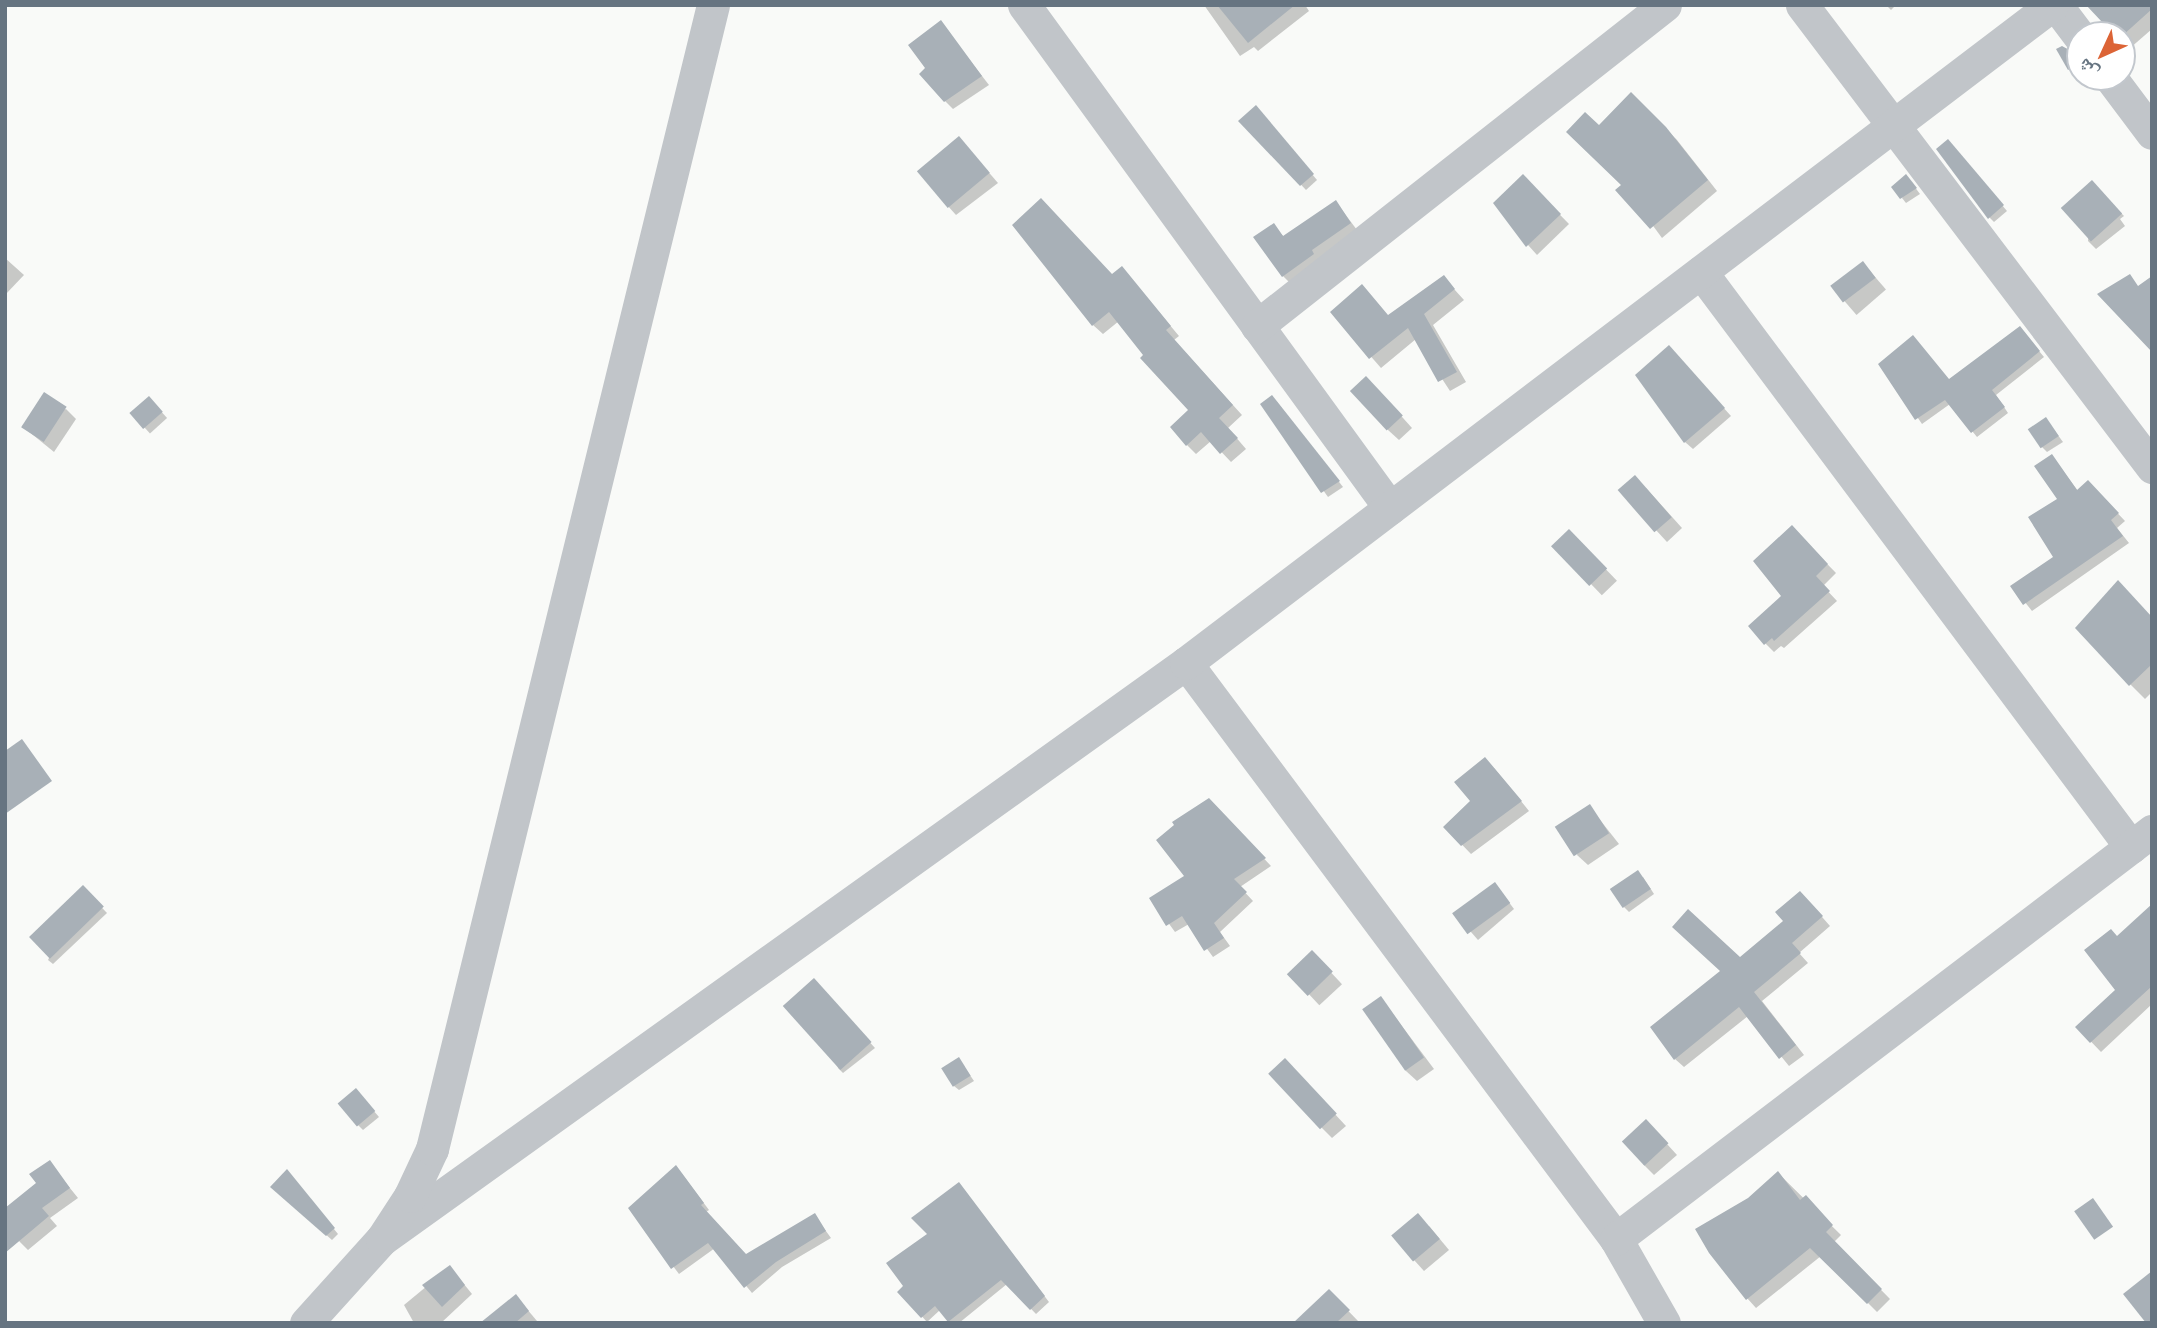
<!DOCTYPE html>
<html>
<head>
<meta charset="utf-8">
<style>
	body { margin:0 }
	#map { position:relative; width:2157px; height:1328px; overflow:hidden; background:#f9faf8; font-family:Ubuntu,"Noto Naskh Arabic",sans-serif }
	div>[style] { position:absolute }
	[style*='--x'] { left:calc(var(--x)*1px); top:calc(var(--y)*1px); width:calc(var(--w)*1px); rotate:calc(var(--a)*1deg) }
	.shadow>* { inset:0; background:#0003; transform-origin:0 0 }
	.building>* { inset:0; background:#a8b0b7; transform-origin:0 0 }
	.street>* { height:33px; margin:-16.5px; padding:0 16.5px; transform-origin:16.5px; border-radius:16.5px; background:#c1c5c9 }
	span { translate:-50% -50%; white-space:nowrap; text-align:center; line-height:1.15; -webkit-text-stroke:7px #fff; paint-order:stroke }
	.frame { position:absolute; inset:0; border:7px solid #667481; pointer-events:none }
	.north { position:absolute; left:2066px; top:21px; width:70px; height:70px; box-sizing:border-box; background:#fff; border:2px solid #c2c7cd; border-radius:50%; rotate:225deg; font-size:19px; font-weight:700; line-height:28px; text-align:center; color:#667481 }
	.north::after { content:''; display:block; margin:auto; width:24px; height:32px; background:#dc6436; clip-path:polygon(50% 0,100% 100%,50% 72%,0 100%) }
</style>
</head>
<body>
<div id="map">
	<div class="shadow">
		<div style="clip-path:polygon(1204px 5px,1305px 5px,1309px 11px,1258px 51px,1254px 47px,1240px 56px)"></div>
		<div style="clip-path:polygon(1886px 5px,1896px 5px,1891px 10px)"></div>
		<div style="clip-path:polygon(2152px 5px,2152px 29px,2129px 49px,2122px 35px)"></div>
		<div style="clip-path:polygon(941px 23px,989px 85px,953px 109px,945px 101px)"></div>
		<div style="clip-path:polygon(1631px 95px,1677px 140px,1717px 191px,1662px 238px,1623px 185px,1599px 128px)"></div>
		<div style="clip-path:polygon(1260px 112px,1317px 180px,1306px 190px,1241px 121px)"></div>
		<div style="clip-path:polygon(959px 138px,998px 183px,956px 215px,947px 205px)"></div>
		<div style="clip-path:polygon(1952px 146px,2007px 211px,1994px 222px,1989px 217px)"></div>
		<div style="clip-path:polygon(1523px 177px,1569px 224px,1537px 255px,1528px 245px)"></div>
		<div style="clip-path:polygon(1911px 182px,1920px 194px,1906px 203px,1902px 198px)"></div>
		<div style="clip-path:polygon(2092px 183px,2124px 216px,2120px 219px,2125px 226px,2096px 249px,2088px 241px)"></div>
		<div style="clip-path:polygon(1336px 202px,1360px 234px,1293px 286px,1283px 276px,1273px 225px,1284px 237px)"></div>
		<div style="clip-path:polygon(5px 258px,24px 275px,5px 295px)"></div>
		<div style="left:1863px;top:263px;width:35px;height:39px;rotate:49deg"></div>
		<div style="clip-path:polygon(1122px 268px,1179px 336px,1174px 340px,1242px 415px,1228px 428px,1246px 449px,1231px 462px,1211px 441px,1196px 454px,1187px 445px,1191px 410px,1119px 321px,1103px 334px,1093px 325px,1113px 277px)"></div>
		<div style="clip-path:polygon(1444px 278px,1464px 300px,1433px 325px,1466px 382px,1450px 391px,1416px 339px,1381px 368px,1332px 312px,1389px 317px)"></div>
		<div style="clip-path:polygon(2024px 333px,2044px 357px,1996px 395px,2008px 413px,1977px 437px,1950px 404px,1922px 424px,1881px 364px,1949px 381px)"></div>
		<div style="clip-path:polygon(1676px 355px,1731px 416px,1693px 449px,1685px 442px)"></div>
		<div style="clip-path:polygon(1377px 389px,1412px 428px,1399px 440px,1388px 430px)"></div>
		<div style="left:149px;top:398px;width:27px;height:23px;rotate:48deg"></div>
		<div style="clip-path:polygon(1277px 402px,1343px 487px,1328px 497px,1262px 405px)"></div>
		<div style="clip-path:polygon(66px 409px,76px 419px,54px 452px,22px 426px)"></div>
		<div style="clip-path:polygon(2046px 419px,2063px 442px,2047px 452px,2042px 447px)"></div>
		<div style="clip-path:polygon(2052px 456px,2078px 491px,2088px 482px,2125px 521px,2117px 528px,2129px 543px,2032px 611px,2012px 586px,2056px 557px,2059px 500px)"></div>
		<div style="clip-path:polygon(1646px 488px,1682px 528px,1667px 542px,1620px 491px)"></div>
		<div style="clip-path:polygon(1792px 528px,1836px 573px,1823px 586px,1837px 601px,1784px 648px,1781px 646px,1774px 652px,1765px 643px,1783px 596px)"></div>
		<div style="left:1569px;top:531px;width:69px;height:21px;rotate:46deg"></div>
		<div style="clip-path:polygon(2152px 620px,2152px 692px,2145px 699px,2130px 684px)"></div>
		<div style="clip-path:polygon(1494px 768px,1529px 811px,1471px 854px,1445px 827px,1473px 801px)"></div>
		<div style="clip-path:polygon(1209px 800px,1271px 866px,1240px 887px,1253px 901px,1220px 932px,1230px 946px,1213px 957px,1189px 924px,1175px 932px,1151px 899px,1187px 877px)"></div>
		<div style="clip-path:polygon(1589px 806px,1619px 844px,1588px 865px,1577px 855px)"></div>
		<div style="clip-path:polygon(1643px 877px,1654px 894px,1629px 912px,1624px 907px)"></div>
		<div style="clip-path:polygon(83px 888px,107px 913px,53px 964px,48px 960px)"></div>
		<div style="clip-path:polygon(1499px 889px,1514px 909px,1478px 940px,1457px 916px)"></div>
		<div style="clip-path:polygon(1808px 901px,1830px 926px,1799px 953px,1808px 963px,1762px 1001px,1804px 1055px,1789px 1066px,1748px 1016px,1684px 1067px,1675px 1059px,1740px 960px)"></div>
		<div style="clip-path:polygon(2152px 906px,2152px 1004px,2101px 1052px,2077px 1027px,2117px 990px,2118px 939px)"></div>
		<div style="left:1312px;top:952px;width:44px;height:31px;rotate:47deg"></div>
		<div style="clip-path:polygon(814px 981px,875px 1048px,843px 1073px,838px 1068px)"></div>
		<div style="clip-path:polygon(1381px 998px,1434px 1069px,1417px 1081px,1406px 1071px)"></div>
		<div style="clip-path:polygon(959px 1059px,974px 1081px,959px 1090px,954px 1086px)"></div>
		<div style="clip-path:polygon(1295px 1071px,1346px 1126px,1332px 1138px,1322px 1128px)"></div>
		<div style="clip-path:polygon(361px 1096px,379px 1117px,363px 1130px,358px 1125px)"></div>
		<div style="clip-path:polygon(1656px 1132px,1677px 1155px,1654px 1175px,1643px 1164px)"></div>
		<div style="clip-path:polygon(49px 1162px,78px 1198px,50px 1218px,57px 1226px,28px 1250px,19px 1241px)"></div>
		<div style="clip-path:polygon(1778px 1173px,1841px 1235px,1834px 1242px,1890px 1299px,1877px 1312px,1821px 1256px,1756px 1308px,1747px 1298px)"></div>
		<div style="clip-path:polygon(682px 1174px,709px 1210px,706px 1212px,746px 1256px,815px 1216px,831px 1238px,782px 1267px,752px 1293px,715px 1248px,679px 1274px,630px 1209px)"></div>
		<div style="clip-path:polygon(291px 1176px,338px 1234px,332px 1240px,277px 1192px)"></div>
		<div style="clip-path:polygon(963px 1189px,1049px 1302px,1036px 1314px,1007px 1284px,959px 1323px,951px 1323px,940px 1310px,927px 1322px,900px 1292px,930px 1235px)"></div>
		<div style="clip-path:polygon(1429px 1226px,1449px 1250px,1424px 1271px,1414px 1260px)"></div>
		<div style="clip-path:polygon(450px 1267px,472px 1294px,441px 1323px,414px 1323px,404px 1305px)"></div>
		<div style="clip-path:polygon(1329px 1291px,1359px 1322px,1358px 1323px,1311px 1323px)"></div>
		<div style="clip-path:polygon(516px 1296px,537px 1321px,483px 1323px)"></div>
	</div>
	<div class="building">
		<div style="clip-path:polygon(1217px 5px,1295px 5px,1248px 43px)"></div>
		<div style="clip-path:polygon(2086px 5px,2152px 5px,2152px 9px,2122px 36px,2099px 35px,2096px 26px,2102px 22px)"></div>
		<div style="clip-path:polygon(941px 20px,982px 76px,944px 102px,919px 74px,925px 68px,908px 45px)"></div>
		<div style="clip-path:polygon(2062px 46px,2080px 56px,2080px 62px,2068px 70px,2056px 49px)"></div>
		<div style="clip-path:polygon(1631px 92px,1666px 127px,1708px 180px,1650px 229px,1615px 190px,1621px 185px,1566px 132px,1585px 112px,1599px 125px)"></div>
		<div style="clip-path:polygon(1256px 105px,1314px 174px,1300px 186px,1238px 121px)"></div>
		<div style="left:959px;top:136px;width:48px;height:55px;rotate:50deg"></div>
		<div style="clip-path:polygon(1948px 139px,2004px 205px,1988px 219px,1936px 149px)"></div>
		<div style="clip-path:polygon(1523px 174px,1561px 214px,1526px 247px,1493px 203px)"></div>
		<div style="clip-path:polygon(1906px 174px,1917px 188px,1900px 199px,1891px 187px)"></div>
		<div style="left:2092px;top:180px;width:45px;height:42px;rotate:48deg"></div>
		<div style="clip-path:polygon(1041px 198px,1112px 274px,1122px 266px,1171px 326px,1166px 330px,1233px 405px,1219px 418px,1238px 438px,1220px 454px,1201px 432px,1186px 446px,1170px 427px,1188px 410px,1140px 358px,1143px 355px,1109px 312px,1092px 326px,1012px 225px)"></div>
		<div style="clip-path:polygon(1336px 200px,1351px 223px,1312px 250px,1314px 254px,1282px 277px,1253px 237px,1274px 223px,1283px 236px)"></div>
		<div style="left:1863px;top:261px;width:21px;height:41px;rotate:53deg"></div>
		<div style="clip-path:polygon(2130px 274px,2138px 286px,2152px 276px,2152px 352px,2097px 294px)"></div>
		<div style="clip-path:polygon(1444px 275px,1455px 289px,1424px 314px,1457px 372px,1438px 382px,1408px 328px,1369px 359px,1330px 312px,1362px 284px,1388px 315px)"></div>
		<div style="clip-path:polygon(2020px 326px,2040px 351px,1992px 390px,2005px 407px,1971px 433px,1945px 400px,1915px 420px,1878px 364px,1913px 335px,1949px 379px)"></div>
		<div style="clip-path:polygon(1669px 345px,1725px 408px,1684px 443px,1635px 375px)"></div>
		<div style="left:1366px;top:376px;width:54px;height:22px;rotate:47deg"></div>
		<div style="left:44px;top:392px;width:27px;height:42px;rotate:33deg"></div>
		<div style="clip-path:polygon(1272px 395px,1340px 481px,1321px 493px,1260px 404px)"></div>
		<div style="left:149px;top:396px;width:21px;height:26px;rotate:49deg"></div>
		<div style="left:2046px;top:417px;width:23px;height:22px;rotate:56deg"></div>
		<div style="clip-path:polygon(2052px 454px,2077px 490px,2088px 480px,2119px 513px,2111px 520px,2123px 536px,2023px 605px,2010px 586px,2053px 557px,2028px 517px,2057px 499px,2034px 466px)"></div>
		<div style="left:1635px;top:475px;width:56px;height:23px;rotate:49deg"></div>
		<div style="clip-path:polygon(1792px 525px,1828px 564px,1816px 576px,1830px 591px,1774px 641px,1772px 638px,1764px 645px,1748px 626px,1781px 596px,1753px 561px)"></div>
		<div style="left:1569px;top:529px;width:55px;height:25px;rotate:46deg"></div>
		<div style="clip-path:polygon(2118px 580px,2152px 617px,2152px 664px,2129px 686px,2075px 628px)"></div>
		<div style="clip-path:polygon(22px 739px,52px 781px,5px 814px,5px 751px)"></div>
		<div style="clip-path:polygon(1485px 757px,1522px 801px,1461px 846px,1443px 827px,1470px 801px,1454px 782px)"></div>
		<div style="clip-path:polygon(1209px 798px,1266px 858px,1234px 879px,1247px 892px,1214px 923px,1224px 938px,1204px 951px,1182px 916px,1166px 926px,1149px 898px,1184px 876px,1156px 840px,1174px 825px,1172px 822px)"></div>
		<div style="left:1590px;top:804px;width:35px;height:42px;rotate:57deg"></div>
		<div style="left:1638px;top:870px;width:23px;height:34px;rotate:56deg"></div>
		<div style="left:1495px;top:882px;width:26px;height:53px;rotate:54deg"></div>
		<div style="left:83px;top:885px;width:30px;height:75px;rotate:46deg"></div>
		<div style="clip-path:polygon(1800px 891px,1823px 916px,1792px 943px,1801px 953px,1754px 992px,1796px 1045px,1779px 1059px,1739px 1007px,1674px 1060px,1650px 1027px,1720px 971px,1672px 927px,1688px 909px,1740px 957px,1783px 921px,1775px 912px)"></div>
		<div style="clip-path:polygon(2152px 904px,2152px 986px,2090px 1043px,2075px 1027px,2115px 990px,2084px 950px,2111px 929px,2117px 936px)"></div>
		<div style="left:1312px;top:950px;width:30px;height:35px;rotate:46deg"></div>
		<div style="left:814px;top:978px;width:86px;height:42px;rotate:48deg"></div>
		<div style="left:1381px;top:996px;width:75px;height:23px;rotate:55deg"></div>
		<div style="left:959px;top:1057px;width:22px;height:21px;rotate:58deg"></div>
		<div style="left:1285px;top:1058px;width:76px;height:23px;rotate:47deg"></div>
		<div style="left:356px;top:1088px;width:30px;height:24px;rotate:50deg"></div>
		<div style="left:1646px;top:1119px;width:33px;height:33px;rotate:47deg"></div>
		<div style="clip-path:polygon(50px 1160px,70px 1188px,42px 1208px,49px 1216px,5px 1253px,5px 1208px,36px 1183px,29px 1174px)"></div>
		<div style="clip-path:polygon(676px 1165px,704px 1203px,701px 1205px,746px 1254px,815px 1213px,826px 1231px,776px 1262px,744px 1288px,708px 1243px,671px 1269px,628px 1208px)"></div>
		<div style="clip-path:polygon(287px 1169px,335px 1228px,326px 1236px,270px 1187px)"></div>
		<div style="clip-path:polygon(1778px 1171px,1800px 1200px,1806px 1195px,1833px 1225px,1826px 1232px,1882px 1289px,1867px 1304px,1810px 1248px,1746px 1300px,1709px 1253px,1695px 1229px,1748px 1198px)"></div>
		<div style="clip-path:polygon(959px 1182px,1045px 1296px,1030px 1310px,1001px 1280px,948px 1322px,935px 1306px,921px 1318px,897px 1292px,903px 1286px,886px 1263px,927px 1234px,911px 1218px)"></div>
		<div style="left:2093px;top:1198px;width:35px;height:23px;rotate:55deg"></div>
		<div style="left:1418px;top:1213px;width:34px;height:35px;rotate:50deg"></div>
		<div style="clip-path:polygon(450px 1265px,465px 1285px,442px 1307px,422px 1285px)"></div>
		<div style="clip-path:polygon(2152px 1271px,2152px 1323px,2146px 1323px,2123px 1294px)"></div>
		<div style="clip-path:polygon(1329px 1289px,1350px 1310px,1336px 1323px,1293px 1323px)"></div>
		<div style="clip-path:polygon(516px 1294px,529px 1311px,515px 1323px,480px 1323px)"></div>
	</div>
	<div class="street">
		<div style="--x:1024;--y:5;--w:622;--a:53.96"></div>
		<div style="--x:1802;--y:5;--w:580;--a:52.85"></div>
		<div style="--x:2056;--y:5;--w:40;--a:53"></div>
		<div style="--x:2110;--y:77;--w:70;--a:53.1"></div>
		<div style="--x:1701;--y:272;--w:718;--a:53.21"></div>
		<div style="--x:1257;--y:326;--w:519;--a:-38.19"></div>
		<div style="--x:1186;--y:663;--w:719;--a:53.26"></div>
		<div style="--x:1616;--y:1239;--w:97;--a:60.3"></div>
		<div style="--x:382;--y:1239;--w:989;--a:-35.62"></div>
		<div style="--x:1186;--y:663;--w:1088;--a:-37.23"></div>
		<div style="--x:1616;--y:1239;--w:674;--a:-37.28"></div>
		<div style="--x:306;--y:1323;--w:113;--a:-47.9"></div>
		<div style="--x:382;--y:1239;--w:51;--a:-56.9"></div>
		<div style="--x:410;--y:1196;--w:52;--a:-64.9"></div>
		<div style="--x:432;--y:1149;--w:1178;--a:-76.2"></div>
	</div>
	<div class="frame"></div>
	<div class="north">ش</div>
</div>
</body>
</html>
